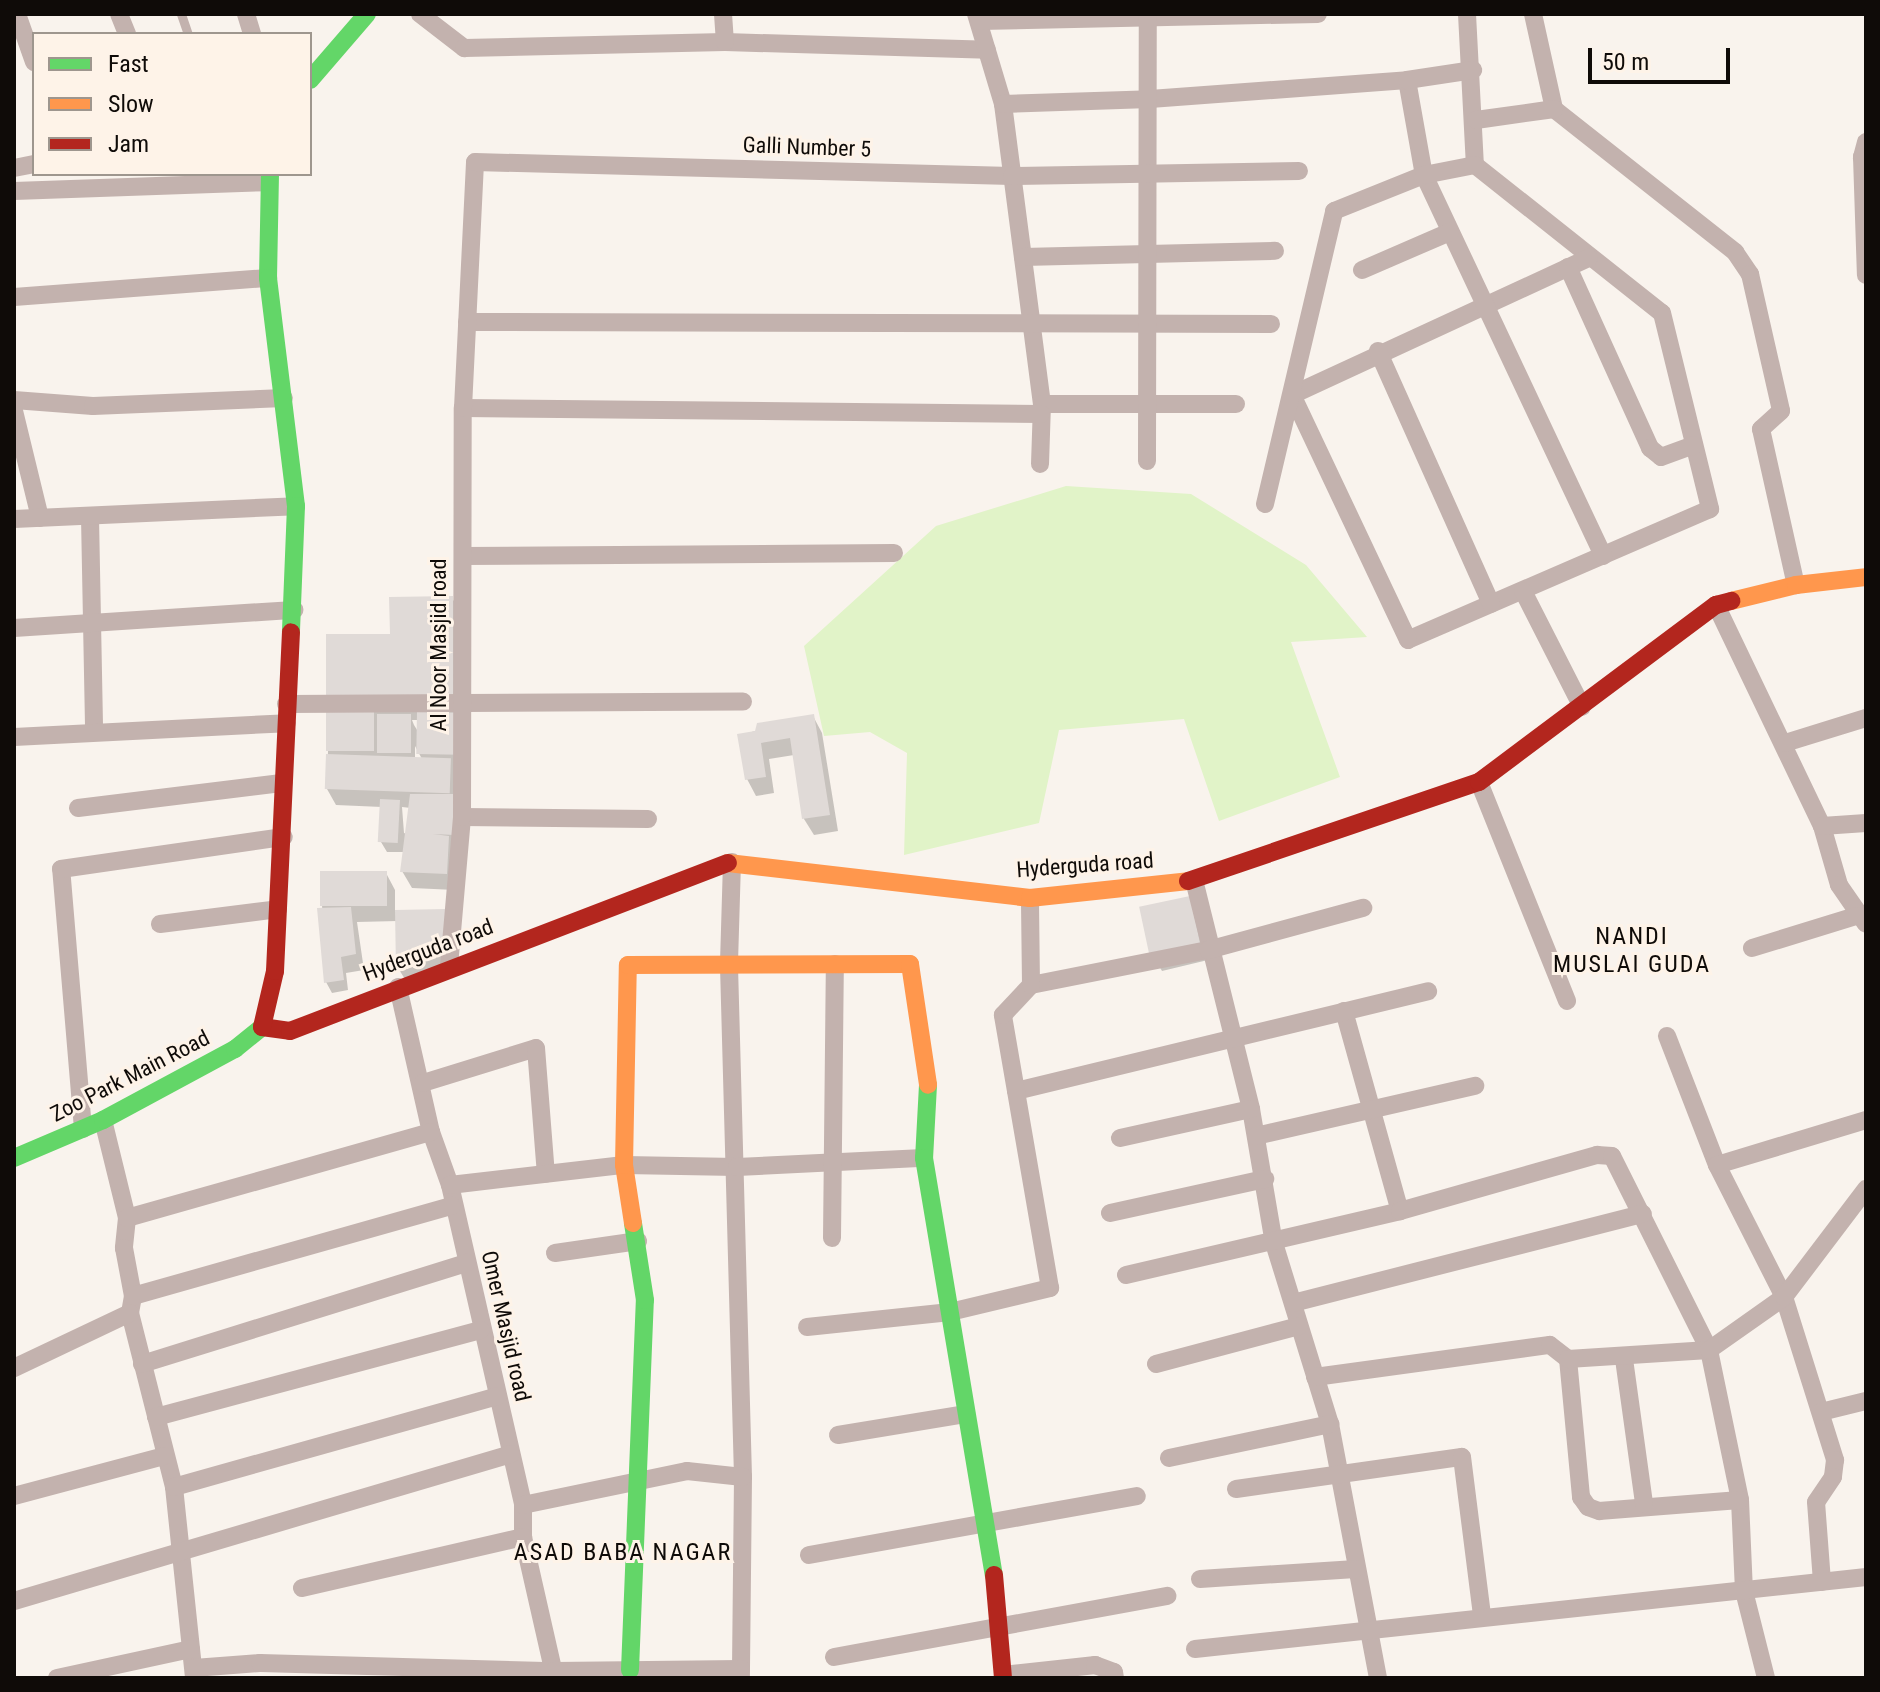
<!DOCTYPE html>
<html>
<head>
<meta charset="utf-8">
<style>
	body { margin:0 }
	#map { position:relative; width:1880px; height:1692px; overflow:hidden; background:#f9f3ed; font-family:"Roboto Condensed",sans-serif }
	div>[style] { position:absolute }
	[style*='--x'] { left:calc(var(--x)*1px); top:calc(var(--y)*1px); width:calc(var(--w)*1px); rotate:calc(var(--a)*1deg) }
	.green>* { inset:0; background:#e1f3c8 }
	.shadow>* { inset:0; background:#0003 }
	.building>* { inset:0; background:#e0dad7; transform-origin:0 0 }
	.lane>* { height:9px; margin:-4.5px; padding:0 4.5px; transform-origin:4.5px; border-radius:4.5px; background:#c3b2ae }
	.street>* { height:18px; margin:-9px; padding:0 9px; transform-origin:9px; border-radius:9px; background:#c3b2ae }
	.fast>* { height:18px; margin:-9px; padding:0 9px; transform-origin:9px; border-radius:9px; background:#63d668 }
	.slow>* { height:18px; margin:-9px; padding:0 9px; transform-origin:9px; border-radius:9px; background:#ff974d }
	.jam>* { height:18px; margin:-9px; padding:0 9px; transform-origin:9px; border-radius:9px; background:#b3261e }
	span { translate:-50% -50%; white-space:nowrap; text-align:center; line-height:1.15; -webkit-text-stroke:6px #fef3e8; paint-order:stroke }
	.street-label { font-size:22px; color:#0f0b08 }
	.neighbourhood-label { font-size:24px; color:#0f0b08; letter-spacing:2px }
	.frame { position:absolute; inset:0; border:16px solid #0f0b08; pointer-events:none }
	.legend { position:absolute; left:32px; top:32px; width:280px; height:144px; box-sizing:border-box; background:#fef3e8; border:2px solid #9e968e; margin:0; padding:10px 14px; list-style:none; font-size:24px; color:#0f0b08 }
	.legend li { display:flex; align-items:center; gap:16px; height:40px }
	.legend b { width:40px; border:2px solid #9e968e }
	.scale { position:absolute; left:1588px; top:48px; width:142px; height:36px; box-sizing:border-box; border:4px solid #0f0b08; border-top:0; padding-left:10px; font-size:24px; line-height:28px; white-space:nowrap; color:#0f0b08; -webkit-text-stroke:6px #fef3e8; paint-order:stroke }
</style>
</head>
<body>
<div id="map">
	<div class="green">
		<div style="clip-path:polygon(1066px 486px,1191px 494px,1306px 565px,1367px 637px,1291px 642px,1340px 777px,1219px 821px,1184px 719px,1059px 730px,1039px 823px,904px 855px,907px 753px,870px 732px,824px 736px,804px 646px,936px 526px)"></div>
	</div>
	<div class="shadow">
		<div style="clip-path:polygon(evenodd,452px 598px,458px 608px,455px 890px,412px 888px,402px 871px,404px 852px,387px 852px,381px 842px,382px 807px,336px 805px,327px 789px,328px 750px,392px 636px,452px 598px,412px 720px,419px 720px,419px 733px,414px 725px,412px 720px,452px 598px,415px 746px,422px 759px,415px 759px,415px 746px,452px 598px,402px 807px,411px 808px,407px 834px,404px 833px,402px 807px)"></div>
		<div style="clip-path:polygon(813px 716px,822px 733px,838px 831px,814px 835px,804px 819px,794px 755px,769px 759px,774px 793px,756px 796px,747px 779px,740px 735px)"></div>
		<div style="clip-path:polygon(386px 873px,395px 890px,395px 912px,444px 911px,455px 966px,408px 984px,398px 968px,398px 921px,357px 922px,364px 970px,346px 973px,348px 990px,332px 993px,326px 982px,322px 905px)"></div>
		<div style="clip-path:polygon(1189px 898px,1208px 960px,1162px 971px,1152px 954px)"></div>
	</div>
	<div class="building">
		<div style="clip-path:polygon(453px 596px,453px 698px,326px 698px,326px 634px,390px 634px,389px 597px)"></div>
		<div style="left:326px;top:712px;width:48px;height:39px"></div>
		<div style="left:417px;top:712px;width:43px;height:42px;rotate:1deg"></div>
		<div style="left:377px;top:714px;width:34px;height:39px"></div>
		<div style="clip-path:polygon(814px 714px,830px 815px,802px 819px,790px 738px,761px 743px,766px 777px,745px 780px,737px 734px,755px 731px,757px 723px)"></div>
		<div style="left:326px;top:754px;width:125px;height:35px;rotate:2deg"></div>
		<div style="clip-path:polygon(410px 794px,455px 794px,454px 835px,433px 834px,449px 836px,447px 874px,400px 872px)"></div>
		<div style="left:380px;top:799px;width:20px;height:43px;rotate:3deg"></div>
		<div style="left:320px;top:871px;width:67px;height:35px"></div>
		<div style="left:1190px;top:896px;width:48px;height:52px;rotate:78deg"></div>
		<div style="clip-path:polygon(351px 907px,356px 954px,341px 957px,344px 980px,324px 983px,317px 908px)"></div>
		<div style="clip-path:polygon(446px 909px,446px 949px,396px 969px,395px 910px)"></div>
	</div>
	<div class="lane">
		<div style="--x:181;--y:14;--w:21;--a:71"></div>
	</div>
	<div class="street">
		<div style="--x:17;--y:14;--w:51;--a:70.5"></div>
		<div style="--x:119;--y:14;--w:22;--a:68"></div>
		<div style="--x:246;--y:14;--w:21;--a:73"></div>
		<div style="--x:420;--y:14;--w:56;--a:37.7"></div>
		<div style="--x:464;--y:48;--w:261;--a:-1.3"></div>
		<div style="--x:725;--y:42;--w:262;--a:1.7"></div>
		<div style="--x:723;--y:14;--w:28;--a:86"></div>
		<div style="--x:976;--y:14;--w:94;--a:73.3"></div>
		<div style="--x:1003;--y:104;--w:303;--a:82.6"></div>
		<div style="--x:1042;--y:404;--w:60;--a:91.9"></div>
		<div style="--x:1467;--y:14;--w:151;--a:87"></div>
		<div style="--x:1475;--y:165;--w:238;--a:38.4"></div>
		<div style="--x:1662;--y:313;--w:202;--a:76.2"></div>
		<div style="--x:1710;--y:509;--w:329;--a:156.6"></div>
		<div style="--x:1408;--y:640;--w:271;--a:-115.3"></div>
		<div style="--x:1292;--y:395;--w:327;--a:-24.8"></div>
		<div style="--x:1533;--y:14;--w:97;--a:77.5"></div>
		<div style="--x:1554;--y:109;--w:231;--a:38.3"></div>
		<div style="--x:1735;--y:252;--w:27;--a:56"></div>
		<div style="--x:1750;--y:274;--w:140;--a:77.2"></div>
		<div style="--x:1781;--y:411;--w:27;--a:138"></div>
		<div style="--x:1761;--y:429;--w:160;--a:77.4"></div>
		<div style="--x:979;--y:21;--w:339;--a:-1.2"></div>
		<div style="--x:1407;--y:80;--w:97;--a:79.9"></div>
		<div style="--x:1424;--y:175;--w:421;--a:64.8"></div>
		<div style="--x:1003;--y:104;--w:147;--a:-1.9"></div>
		<div style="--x:1150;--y:99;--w:258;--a:-4.2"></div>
		<div style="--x:1407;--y:80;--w:67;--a:-8.6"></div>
		<div style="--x:1476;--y:120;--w:79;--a:-8"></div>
		<div style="--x:1866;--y:142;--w:16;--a:105"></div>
		<div style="--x:1862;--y:157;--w:118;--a:88.1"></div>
		<div style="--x:14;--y:168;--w:20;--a:-11"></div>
		<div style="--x:14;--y:191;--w:254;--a:-2"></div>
		<div style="--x:1023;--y:257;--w:252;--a:-1.4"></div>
		<div style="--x:1568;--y:267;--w:199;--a:65.6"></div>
		<div style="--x:1650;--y:448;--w:14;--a:39"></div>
		<div style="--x:1661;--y:457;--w:35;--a:-20"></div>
		<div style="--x:1362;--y:270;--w:96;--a:-23.4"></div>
		<div style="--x:14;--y:297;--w:255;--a:-4.3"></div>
		<div style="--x:467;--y:322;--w:804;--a:0.14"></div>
		<div style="--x:1378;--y:351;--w:277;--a:65.9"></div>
		<div style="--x:14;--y:400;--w:79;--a:4.3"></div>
		<div style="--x:93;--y:406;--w:191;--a:-2.4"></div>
		<div style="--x:1042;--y:404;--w:194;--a:0"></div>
		<div style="--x:463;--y:408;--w:578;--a:0.59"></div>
		<div style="--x:14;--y:411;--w:110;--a:76.3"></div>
		<div style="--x:1147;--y:461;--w:447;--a:-89.9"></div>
		<div style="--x:1265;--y:504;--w:301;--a:-76.7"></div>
		<div style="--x:1334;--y:211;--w:97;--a:-21.8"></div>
		<div style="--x:1424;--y:175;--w:52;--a:-11.1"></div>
		<div style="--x:90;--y:517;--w:214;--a:88.9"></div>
		<div style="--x:14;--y:519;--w:282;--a:-2.6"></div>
		<div style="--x:463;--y:556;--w:431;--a:-0.4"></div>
		<div style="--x:1523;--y:591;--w:130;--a:63"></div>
		<div style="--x:1716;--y:605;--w:245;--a:64.4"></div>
		<div style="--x:1822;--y:826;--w:61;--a:73.9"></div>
		<div style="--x:1839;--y:885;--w:47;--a:55.3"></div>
		<div style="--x:14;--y:628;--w:281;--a:-3.7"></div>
		<div style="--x:286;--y:704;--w:457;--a:-0.3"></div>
		<div style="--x:14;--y:737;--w:273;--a:-2.9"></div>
		<div style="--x:1785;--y:743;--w:85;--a:-17.2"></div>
		<div style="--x:1479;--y:782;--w:236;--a:68.1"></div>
		<div style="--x:78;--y:808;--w:207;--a:-7"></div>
		<div style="--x:462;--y:817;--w:186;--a:0.6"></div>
		<div style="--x:1822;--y:826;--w:44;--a:-3.9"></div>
		<div style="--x:732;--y:862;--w:104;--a:91.7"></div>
		<div style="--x:729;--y:966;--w:511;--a:88.43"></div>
		<div style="--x:743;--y:1477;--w:201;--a:90.6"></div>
		<div style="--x:1194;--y:880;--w:236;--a:76"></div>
		<div style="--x:1251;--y:1109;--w:136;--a:80.3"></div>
		<div style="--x:1274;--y:1243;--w:189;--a:72.8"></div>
		<div style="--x:1330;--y:1424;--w:258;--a:79.3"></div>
		<div style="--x:160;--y:924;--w:119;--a:-7.2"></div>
		<div style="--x:1752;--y:948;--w:109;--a:-17.1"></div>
		<div style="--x:449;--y:966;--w:150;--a:-85"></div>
		<div style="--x:462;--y:817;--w:409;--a:-89.9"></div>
		<div style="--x:463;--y:408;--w:246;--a:-87.2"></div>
		<div style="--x:475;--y:162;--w:537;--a:1.49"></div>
		<div style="--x:1012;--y:176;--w:287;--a:-1"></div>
		<div style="--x:1031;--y:985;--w:180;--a:-11.2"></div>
		<div style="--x:1208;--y:950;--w:161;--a:-15.2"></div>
		<div style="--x:398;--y:987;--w:149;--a:77.2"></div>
		<div style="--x:431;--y:1132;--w:56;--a:70.3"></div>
		<div style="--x:450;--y:1185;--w:328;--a:77.1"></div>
		<div style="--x:523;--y:1505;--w:32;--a:90"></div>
		<div style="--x:523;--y:1537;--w:145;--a:77.2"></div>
		<div style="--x:1344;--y:1011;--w:208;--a:74.4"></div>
		<div style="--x:1667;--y:1036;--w:138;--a:68.8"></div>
		<div style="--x:1717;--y:1165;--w:148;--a:63.1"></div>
		<div style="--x:1784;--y:1297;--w:171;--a:72.6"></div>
		<div style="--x:1835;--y:1460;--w:17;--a:97"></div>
		<div style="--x:1833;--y:1477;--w:30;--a:124"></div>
		<div style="--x:1816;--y:1502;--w:80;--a:85.7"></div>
		<div style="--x:423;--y:1083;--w:118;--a:-17.2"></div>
		<div style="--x:536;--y:1048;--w:126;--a:85.5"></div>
		<div style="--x:1016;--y:1091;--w:424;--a:-13.6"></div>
		<div style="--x:103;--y:1120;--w:101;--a:76.2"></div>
		<div style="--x:127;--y:1218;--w:30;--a:96"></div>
		<div style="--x:124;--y:1248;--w:49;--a:79.4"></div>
		<div style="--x:133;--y:1296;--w:17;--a:100"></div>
		<div style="--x:130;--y:1313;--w:179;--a:75.8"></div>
		<div style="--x:174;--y:1487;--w:192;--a:84"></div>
		<div style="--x:83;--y:1129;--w:261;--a:-94.8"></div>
		<div style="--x:61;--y:869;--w:225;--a:-8.2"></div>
		<div style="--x:1256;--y:1136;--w:225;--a:-12.9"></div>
		<div style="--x:1120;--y:1138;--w:134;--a:-12.5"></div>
		<div style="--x:1717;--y:1165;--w:156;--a:-16.8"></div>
		<div style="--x:450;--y:1185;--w:175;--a:-6.6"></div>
		<div style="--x:624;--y:1165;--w:113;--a:1"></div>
		<div style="--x:737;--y:1167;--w:187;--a:-2.8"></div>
		<div style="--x:1110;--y:1213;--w:159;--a:-12.4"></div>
		<div style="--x:127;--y:1218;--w:316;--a:-15.8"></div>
		<div style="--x:832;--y:1238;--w:274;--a:-89.4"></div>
		<div style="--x:555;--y:1253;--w:84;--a:-8.2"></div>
		<div style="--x:1126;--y:1275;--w:281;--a:-13.1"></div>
		<div style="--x:1400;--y:1211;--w:205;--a:-15.9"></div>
		<div style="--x:1597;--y:1155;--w:15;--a:4"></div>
		<div style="--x:1612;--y:1156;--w:217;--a:63.4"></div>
		<div style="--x:1709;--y:1350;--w:153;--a:78.3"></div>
		<div style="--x:1740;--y:1500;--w:91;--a:87.5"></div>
		<div style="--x:1744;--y:1591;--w:90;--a:75.8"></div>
		<div style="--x:133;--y:1296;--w:331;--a:-15.8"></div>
		<div style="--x:1293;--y:1303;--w:361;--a:-14.3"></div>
		<div style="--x:807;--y:1327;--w:144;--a:-6"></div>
		<div style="--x:950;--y:1312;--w:103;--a:-13.5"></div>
		<div style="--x:1050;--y:1288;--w:277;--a:-99.8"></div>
		<div style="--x:1003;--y:1015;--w:41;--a:-47"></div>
		<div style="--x:1031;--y:985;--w:87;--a:-90.7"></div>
		<div style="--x:1568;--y:1359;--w:139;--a:84.6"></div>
		<div style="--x:1581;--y:1497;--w:12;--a:55"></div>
		<div style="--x:1588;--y:1507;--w:12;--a:20"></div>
		<div style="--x:1599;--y:1511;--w:141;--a:-4.5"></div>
		<div style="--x:1624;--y:1359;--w:146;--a:82.1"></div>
		<div style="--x:142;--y:1364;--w:340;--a:-17.3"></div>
		<div style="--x:1156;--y:1364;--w:148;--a:-14.9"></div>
		<div style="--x:14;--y:1368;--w:128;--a:-25.4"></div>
		<div style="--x:1315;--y:1377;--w:237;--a:-7.8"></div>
		<div style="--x:1550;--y:1345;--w:23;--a:38"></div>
		<div style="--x:1568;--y:1359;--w:141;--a:-3.7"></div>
		<div style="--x:1709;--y:1350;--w:92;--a:-35.2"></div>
		<div style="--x:1784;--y:1297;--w:136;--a:-52.8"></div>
		<div style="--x:1821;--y:1412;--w:46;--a:-13.7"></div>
		<div style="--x:156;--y:1417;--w:336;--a:-15"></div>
		<div style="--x:838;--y:1435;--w:130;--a:-9.3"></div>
		<div style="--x:1169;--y:1458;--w:165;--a:-11.9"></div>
		<div style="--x:174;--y:1487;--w:336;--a:-15.7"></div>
		<div style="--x:1236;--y:1489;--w:228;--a:-8.1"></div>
		<div style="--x:1462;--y:1457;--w:160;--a:82.8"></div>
		<div style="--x:14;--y:1496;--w:155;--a:-14.9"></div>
		<div style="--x:523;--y:1505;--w:167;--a:-11.7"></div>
		<div style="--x:687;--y:1471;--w:56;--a:6.1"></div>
		<div style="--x:809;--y:1555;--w:333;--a:-10.2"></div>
		<div style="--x:1200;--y:1579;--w:156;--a:-3.7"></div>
		<div style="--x:302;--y:1588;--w:227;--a:-13"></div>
		<div style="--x:14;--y:1601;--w:518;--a:-16.48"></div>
		<div style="--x:1195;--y:1649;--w:675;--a:-6.12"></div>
		<div style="--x:834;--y:1657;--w:339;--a:-10.4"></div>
		<div style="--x:194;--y:1668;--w:66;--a:-4.3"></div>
		<div style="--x:260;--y:1663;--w:294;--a:1.6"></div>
		<div style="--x:554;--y:1671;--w:187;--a:-0.6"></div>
		<div style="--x:1003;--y:1675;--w:93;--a:-6.2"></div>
		<div style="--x:1095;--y:1665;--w:20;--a:20"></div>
		<div style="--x:1114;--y:1672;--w:6;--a:81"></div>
		<div style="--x:57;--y:1678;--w:137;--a:-12.2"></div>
	</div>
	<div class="fast">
		<div style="--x:310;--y:80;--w:87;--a:-49.2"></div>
		<div style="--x:270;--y:174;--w:104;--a:91.1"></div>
		<div style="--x:268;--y:278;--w:230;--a:83"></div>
		<div style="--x:296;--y:506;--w:126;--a:92.3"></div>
		<div style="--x:928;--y:1085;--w:73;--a:93.1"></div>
		<div style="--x:924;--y:1158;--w:423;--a:80.5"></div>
		<div style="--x:14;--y:1158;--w:97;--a:-23.1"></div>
		<div style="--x:103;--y:1120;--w:150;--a:-28.3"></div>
		<div style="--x:235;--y:1049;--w:35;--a:-39"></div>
		<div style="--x:630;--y:1670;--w:370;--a:-87.7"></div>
		<div style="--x:645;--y:1300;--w:78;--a:-98.9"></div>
	</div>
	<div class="slow">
		<div style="--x:1731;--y:601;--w:67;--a:-13.8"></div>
		<div style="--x:1796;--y:585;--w:70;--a:-6.5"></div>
		<div style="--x:728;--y:863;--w:304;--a:6.6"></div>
		<div style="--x:1030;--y:898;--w:159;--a:-6.1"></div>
		<div style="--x:633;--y:1223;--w:59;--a:-98.8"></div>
		<div style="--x:624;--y:1165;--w:200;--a:-88.9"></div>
		<div style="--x:628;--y:965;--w:282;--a:-0.2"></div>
		<div style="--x:910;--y:964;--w:122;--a:81.5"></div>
	</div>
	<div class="jam">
		<div style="--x:1188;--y:881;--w:307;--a:-18.8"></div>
		<div style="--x:1479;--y:782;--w:296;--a:-36.8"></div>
		<div style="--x:1716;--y:605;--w:16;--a:-15"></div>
		<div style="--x:262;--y:1027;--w:28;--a:8"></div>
		<div style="--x:290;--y:1031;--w:469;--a:-21"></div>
		<div style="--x:262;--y:1027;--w:57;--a:-76.9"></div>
		<div style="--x:275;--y:971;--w:339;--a:-87.3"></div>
		<div style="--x:994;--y:1575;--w:103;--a:85"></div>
	</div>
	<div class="street-label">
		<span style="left:807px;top:147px;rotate:2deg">Galli Number 5</span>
		<span style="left:439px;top:645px;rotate:-90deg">AI Noor Masjid road</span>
		<span style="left:1085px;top:865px;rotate:-4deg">Hyderguda road</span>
		<span style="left:428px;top:950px;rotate:-21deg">Hyderguda road</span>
		<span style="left:130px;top:1076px;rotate:-27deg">Zoo Park Main Road</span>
		<span style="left:506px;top:1326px;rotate:77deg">Omer Masjid road</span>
	</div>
	<div class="neighbourhood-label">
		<span style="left:1632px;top:951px">NANDI<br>MUSLAI GUDA</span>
		<span style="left:623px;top:1553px">ASAD BABA NAGAR</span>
	</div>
	<div class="frame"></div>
	<ul class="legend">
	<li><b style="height:10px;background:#63d668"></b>Fast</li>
	<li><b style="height:10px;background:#ff974d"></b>Slow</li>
	<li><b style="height:10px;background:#b3261e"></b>Jam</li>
	</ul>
	<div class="scale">50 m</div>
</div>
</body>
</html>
